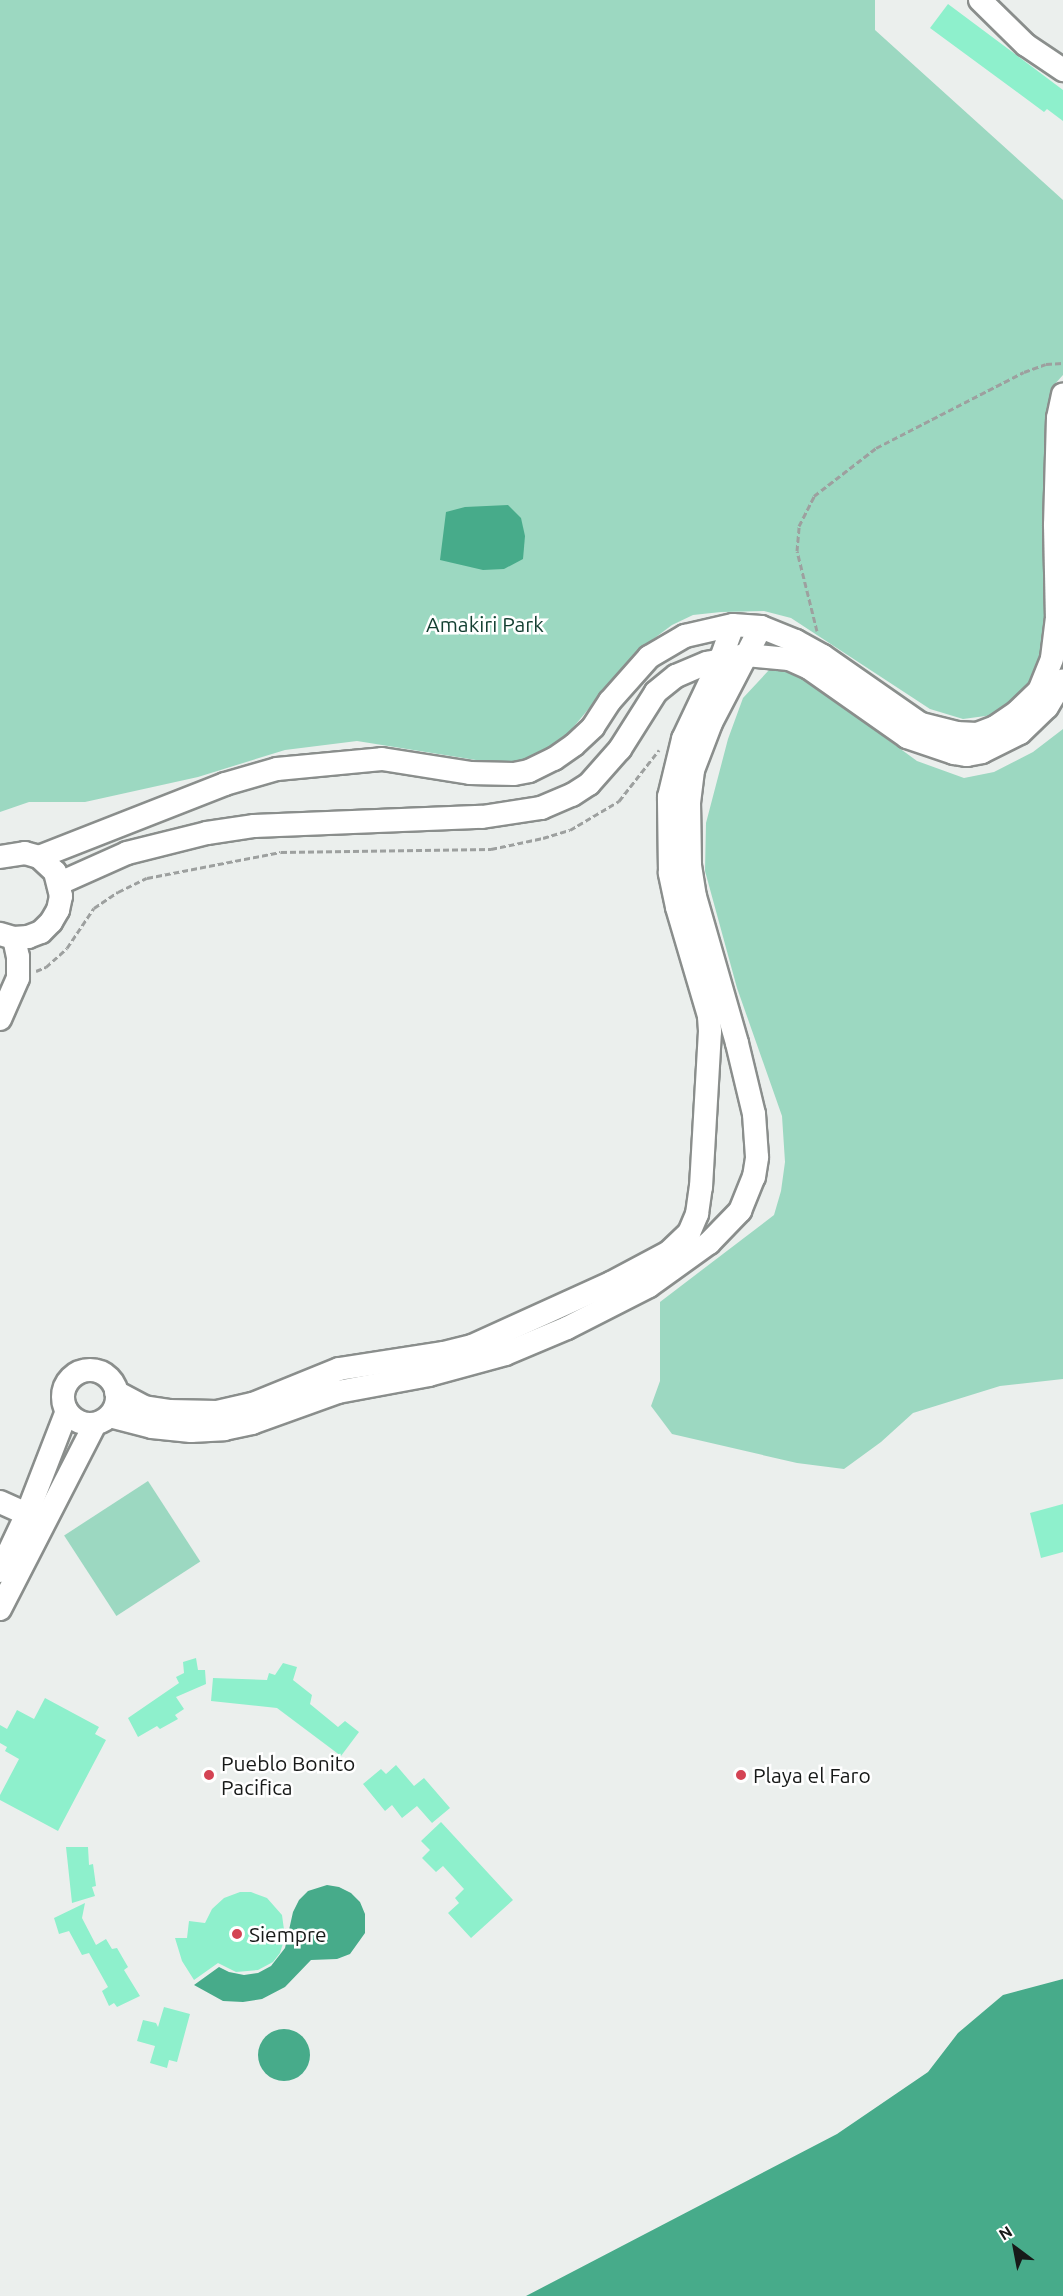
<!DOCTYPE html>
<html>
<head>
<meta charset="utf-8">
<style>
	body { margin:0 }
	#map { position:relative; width:1063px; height:2296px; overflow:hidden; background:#ebefed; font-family:Ubuntu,sans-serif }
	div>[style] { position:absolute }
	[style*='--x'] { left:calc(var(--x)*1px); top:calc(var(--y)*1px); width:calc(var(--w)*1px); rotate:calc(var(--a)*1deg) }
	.green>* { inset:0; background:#9cd8c1; transform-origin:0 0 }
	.water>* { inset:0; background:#47ab8a }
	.round { border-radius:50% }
	.building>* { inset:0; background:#8ef0cc }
	.path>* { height:3px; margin-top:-1.5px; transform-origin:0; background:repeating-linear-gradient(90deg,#9da09f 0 6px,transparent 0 9px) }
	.roads { filter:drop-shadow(2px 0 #8a8e8c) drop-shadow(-2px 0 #8a8e8c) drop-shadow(0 2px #8a8e8c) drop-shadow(0 -2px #8a8e8c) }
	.minor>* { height:22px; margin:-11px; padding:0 11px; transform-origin:11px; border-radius:11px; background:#fff }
	.minor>.ring { margin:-11px; padding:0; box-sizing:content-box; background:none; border:22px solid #fff; border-radius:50% }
	.dots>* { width:16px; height:16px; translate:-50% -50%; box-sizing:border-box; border:3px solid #fff; border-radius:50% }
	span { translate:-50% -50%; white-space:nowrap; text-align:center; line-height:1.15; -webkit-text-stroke:5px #fff; paint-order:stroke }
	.park-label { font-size:21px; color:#133f31 }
	.poi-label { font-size:21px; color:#171918 }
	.left { translate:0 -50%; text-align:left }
	.north { position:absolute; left:985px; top:2218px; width:60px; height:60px; -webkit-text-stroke:4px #fff; paint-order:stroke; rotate:328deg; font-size:16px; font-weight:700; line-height:24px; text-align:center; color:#171918 }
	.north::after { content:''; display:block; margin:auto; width:21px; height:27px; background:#171918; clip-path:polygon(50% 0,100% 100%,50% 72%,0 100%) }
</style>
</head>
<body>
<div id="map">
	<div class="green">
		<div style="clip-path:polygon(0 0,875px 0,875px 30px,1063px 200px,1063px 375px,1054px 385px,1047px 575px,1048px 623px,1042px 658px,1033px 682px,993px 715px,963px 719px,930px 709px,791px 618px,764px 611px,721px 612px,693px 615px,672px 625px,644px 646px,616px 676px,556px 748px,527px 762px,501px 764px,357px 741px,285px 750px,198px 777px,85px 802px,29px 802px,0 812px)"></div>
		<div style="clip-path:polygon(769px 670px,795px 672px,917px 761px,964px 778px,994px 772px,1033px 752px,1063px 729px,1063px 1379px,1000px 1386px,913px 1413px,881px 1442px,844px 1469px,797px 1463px,672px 1434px,651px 1406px,660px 1381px,660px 1302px,774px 1215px,781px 1191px,785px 1162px,782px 1116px,737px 988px,705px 871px,706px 823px,728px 739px,743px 698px)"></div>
		<div style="left:148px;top:1481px;width:96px;height:100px;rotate:57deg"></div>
	</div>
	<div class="water">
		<div style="clip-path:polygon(508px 505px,521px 518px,525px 536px,523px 559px,504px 569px,483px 570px,440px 560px,446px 512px,465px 507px)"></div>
		<div style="clip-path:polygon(327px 1885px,339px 1887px,351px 1893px,360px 1902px,365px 1914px,365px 1933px,350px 1954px,337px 1959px,311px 1960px,285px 1987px,262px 1999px,243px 2002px,223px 2001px,194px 1985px,219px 1967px,229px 1972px,244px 1975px,258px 1973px,271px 1966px,285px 1948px,293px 1912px,299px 1900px,308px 1891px)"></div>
		<div style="clip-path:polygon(1063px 1979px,1063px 2296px,526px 2296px,837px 2134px,928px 2072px,958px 2033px,1003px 1995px)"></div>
		<div class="round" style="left:258px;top:2029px;width:52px;height:52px"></div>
	</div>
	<div class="building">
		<div style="clip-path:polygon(948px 4px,1063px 90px,1063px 121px,1047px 109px,1044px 112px,930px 28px)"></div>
		<div style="clip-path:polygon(1063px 1504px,1063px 1552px,1041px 1558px,1030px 1513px)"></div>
		<div style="clip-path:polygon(196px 1658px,198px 1670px,205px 1670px,206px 1684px,176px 1697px,184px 1709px,175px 1715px,178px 1719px,160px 1729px,157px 1726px,138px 1737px,128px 1718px,179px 1683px,176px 1677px,184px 1673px,183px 1662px)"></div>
		<div style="clip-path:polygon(283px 1663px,297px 1667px,293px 1680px,312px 1695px,310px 1704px,338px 1727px,345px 1721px,359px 1732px,341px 1756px,277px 1708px,211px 1701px,213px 1678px,267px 1680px,269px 1673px,275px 1675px)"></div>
		<div style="clip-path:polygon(45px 1698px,99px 1727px,95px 1734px,106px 1740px,58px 1831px,0 1800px,0 1795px,19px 1759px,5px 1751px,7px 1747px,0 1743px,0 1725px,7px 1729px,17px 1710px,34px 1719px)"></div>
		<div style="clip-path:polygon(396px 1765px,414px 1786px,424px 1778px,450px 1808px,432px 1823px,417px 1806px,402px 1818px,392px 1805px,385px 1811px,363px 1784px,381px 1769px,386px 1774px)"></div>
		<div style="clip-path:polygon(441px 1822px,513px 1900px,471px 1938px,448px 1913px,459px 1903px,455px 1898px,464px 1889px,443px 1866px,436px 1872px,422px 1858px,430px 1850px,421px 1841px)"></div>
		<div style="clip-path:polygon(66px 1847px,88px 1847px,89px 1865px,93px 1864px,96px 1886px,92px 1887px,95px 1896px,72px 1903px)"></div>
		<div style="clip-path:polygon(251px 1892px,267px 1898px,282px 1915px,285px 1937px,280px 1953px,273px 1962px,258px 1970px,236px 1972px,218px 1963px,194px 1980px,182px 1961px,175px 1938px,187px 1938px,189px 1921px,205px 1923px,212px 1909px,224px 1898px,240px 1892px)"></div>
		<div style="clip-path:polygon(85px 1903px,82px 1918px,96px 1945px,106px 1939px,112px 1949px,117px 1948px,128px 1967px,124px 1970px,140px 1996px,117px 2007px,114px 2003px,109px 2006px,102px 1991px,108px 1987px,89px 1953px,82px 1955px,69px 1931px,59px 1934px,54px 1918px)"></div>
		<div style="clip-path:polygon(164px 2007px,190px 2014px,177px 2062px,169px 2060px,167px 2068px,150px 2063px,155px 2046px,137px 2041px,143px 2020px,156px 2023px,158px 2027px)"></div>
	</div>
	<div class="path">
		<div style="--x:817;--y:631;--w:82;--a:-104"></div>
		<div style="--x:797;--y:551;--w:25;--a:-85"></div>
		<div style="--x:799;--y:526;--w:34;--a:-63"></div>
		<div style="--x:814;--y:496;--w:78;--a:-37.7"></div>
		<div style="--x:876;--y:448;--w:166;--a:-27.2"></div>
		<div style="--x:1024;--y:372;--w:23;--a:-20"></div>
		<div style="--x:1046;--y:364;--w:17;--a:-3"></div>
		<div style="--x:36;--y:971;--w:11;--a:-22"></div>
		<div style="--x:46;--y:967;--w:28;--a:-42"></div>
		<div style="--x:67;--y:948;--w:48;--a:-56"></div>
		<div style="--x:94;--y:908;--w:29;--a:-34"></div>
		<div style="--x:118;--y:892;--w:32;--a:-26"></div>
		<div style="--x:147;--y:878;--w:136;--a:-11"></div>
		<div style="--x:281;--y:852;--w:210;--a:-0.8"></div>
		<div style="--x:491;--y:849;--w:53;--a:-11.9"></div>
		<div style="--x:543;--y:838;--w:28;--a:-17"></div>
		<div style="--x:570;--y:830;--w:57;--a:-30.6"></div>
		<div style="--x:619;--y:801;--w:65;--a:-51.9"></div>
	</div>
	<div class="roads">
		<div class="minor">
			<div style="--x:980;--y:0;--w:64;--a:44.4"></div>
			<div style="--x:1026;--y:45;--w:45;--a:34"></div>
			<div style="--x:0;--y:857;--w:25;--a:-9"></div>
			<div style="--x:25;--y:853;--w:15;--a:16"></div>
			<div style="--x:39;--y:857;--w:22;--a:43"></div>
			<div style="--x:55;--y:872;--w:25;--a:76"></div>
			<div style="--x:61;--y:896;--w:14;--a:102"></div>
			<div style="--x:58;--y:910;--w:14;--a:120"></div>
			<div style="--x:51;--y:922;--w:14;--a:135"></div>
			<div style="--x:41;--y:932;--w:14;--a:159"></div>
			<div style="--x:28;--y:937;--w:14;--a:176"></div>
			<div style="--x:14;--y:938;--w:15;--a:-164"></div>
			<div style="--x:39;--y:857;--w:200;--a:-21.4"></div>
			<div style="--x:225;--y:784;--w:54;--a:-16.1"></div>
			<div style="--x:277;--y:769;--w:105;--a:-5.4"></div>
			<div style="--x:382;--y:759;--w:89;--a:9"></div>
			<div style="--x:470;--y:773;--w:44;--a:1.3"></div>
			<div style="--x:514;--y:774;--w:15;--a:-11"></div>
			<div style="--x:529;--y:771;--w:28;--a:-26"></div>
			<div style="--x:554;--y:759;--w:24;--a:-35"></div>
			<div style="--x:574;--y:745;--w:26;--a:-43"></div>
			<div style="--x:593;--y:727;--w:31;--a:-57"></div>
			<div style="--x:610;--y:701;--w:59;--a:-48.4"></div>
			<div style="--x:649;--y:657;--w:42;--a:-30.3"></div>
			<div style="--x:685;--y:636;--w:49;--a:-12.9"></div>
			<div style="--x:733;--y:625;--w:28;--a:4"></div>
			<div style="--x:761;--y:627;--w:38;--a:22"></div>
			<div style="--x:796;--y:641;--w:31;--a:29"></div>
			<div style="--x:823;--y:656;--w:119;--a:34.8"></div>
			<div style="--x:921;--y:724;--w:36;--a:14"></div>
			<div style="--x:956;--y:733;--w:21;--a:3"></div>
			<div style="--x:977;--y:734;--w:19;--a:-21"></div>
			<div style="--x:995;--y:727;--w:27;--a:-34"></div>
			<div style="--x:1017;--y:712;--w:30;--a:-44"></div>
			<div style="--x:1039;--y:691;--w:35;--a:-68"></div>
			<div style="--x:1052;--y:658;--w:38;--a:-83"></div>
			<div style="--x:1057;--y:620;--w:95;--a:-91.2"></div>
			<div style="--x:1055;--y:525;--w:107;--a:-88.4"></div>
			<div style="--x:1058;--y:418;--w:24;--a:-78"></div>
			<div style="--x:60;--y:883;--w:73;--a:-24.1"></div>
			<div style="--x:127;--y:853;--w:82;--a:-14"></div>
			<div style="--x:207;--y:833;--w:48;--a:-8.5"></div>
			<div style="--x:254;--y:826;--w:228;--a:-2.3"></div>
			<div style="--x:482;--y:817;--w:60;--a:-8.7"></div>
			<div style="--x:541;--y:808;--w:34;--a:-23"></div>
			<div style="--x:572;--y:795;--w:20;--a:-33"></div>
			<div style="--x:589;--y:784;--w:47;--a:-48.5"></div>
			<div style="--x:620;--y:749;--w:67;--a:-57.7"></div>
			<div style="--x:656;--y:692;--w:26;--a:-39"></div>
			<div style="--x:676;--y:676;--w:34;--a:-23"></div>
			<div style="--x:707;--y:663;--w:40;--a:-12"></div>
			<div style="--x:746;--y:655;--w:43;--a:5.3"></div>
			<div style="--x:789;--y:659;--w:22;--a:24"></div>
			<div style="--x:809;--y:668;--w:120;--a:35.1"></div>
			<div style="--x:907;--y:737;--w:50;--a:18.8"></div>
			<div style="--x:954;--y:753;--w:13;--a:9"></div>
			<div style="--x:967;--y:755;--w:15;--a:-11"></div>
			<div style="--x:982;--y:752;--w:42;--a:-26.6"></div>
			<div style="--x:1020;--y:733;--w:37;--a:-44"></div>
			<div style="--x:1047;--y:707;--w:31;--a:-59"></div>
			<div style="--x:0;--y:1019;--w:45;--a:-66.3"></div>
			<div style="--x:18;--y:978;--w:21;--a:-90"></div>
			<div style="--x:18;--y:957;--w:19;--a:-102"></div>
			<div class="ring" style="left:63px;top:1370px;width:32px;height:32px"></div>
			<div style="--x:116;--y:1392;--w:32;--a:28"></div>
			<div style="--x:144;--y:1407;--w:25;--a:9"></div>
			<div style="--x:169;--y:1411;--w:48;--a:1.2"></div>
			<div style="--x:217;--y:1412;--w:37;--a:-13"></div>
			<div style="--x:253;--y:1404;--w:93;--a:-22.1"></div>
			<div style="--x:339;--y:1369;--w:106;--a:-8.7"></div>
			<div style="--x:444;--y:1353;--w:29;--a:-14"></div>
			<div style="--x:472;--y:1346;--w:153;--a:-24.4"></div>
			<div style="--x:611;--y:1283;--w:66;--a:-28.1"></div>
			<div style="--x:669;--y:1252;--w:28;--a:-44"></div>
			<div style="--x:689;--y:1233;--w:21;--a:-67"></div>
			<div style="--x:697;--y:1214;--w:27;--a:-82"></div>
			<div style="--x:701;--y:1187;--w:156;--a:-86.7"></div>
			<div style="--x:710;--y:1031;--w:15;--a:-94"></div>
			<div style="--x:709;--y:1016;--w:114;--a:-106.4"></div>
			<div style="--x:677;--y:907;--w:35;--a:-102"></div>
			<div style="--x:670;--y:873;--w:76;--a:-90.8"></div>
			<div style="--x:669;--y:797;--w:60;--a:-76.4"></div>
			<div style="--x:683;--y:739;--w:86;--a:-64.6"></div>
			<div style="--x:720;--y:661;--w:38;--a:-70"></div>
			<div style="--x:110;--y:1416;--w:43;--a:14.7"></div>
			<div style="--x:152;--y:1427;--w:39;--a:6"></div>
			<div style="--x:191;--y:1431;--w:33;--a:-3"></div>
			<div style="--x:224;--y:1429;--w:29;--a:-12"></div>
			<div style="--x:252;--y:1423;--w:91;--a:-19.8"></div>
			<div style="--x:338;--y:1392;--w:93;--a:-10.6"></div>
			<div style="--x:429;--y:1375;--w:79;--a:-15.4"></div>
			<div style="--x:505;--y:1354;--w:67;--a:-22.8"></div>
			<div style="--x:567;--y:1328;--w:92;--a:-27.1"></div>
			<div style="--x:649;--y:1286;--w:74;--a:-35.6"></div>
			<div style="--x:709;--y:1243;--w:45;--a:-45.9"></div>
			<div style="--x:740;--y:1211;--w:37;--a:-68"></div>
			<div style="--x:754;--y:1177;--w:20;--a:-81"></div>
			<div style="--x:757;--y:1157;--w:43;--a:-94"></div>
			<div style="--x:754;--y:1114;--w:73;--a:-103.5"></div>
			<div style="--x:737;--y:1043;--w:152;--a:-106"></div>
			<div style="--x:695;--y:897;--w:32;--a:-99"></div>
			<div style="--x:690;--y:865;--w:62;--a:-90.9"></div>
			<div style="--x:689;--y:803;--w:33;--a:-83"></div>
			<div style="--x:693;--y:770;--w:50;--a:-69"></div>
			<div style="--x:711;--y:723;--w:108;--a:-62.5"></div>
			<div style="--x:0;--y:1502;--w:44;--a:24.2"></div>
			<div style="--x:0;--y:1571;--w:63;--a:-64.7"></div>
			<div style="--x:27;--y:1514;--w:110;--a:-68.8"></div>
			<div style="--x:0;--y:1609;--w:208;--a:-62.8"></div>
		</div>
	</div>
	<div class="dots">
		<div style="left:209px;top:1775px;background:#d44353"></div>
		<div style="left:741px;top:1775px;background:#d44353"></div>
		<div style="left:237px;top:1934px;background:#d44353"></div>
	</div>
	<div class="park-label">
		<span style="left:485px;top:624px">Amakiri Park</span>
	</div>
	<div class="poi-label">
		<span class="left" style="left:221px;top:1775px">Pueblo Bonito<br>Pacifica</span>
		<span class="left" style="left:753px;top:1775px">Playa el Faro</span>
		<span class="left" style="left:249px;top:1934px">Siempre</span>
	</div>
	<div class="north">N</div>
</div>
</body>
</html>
